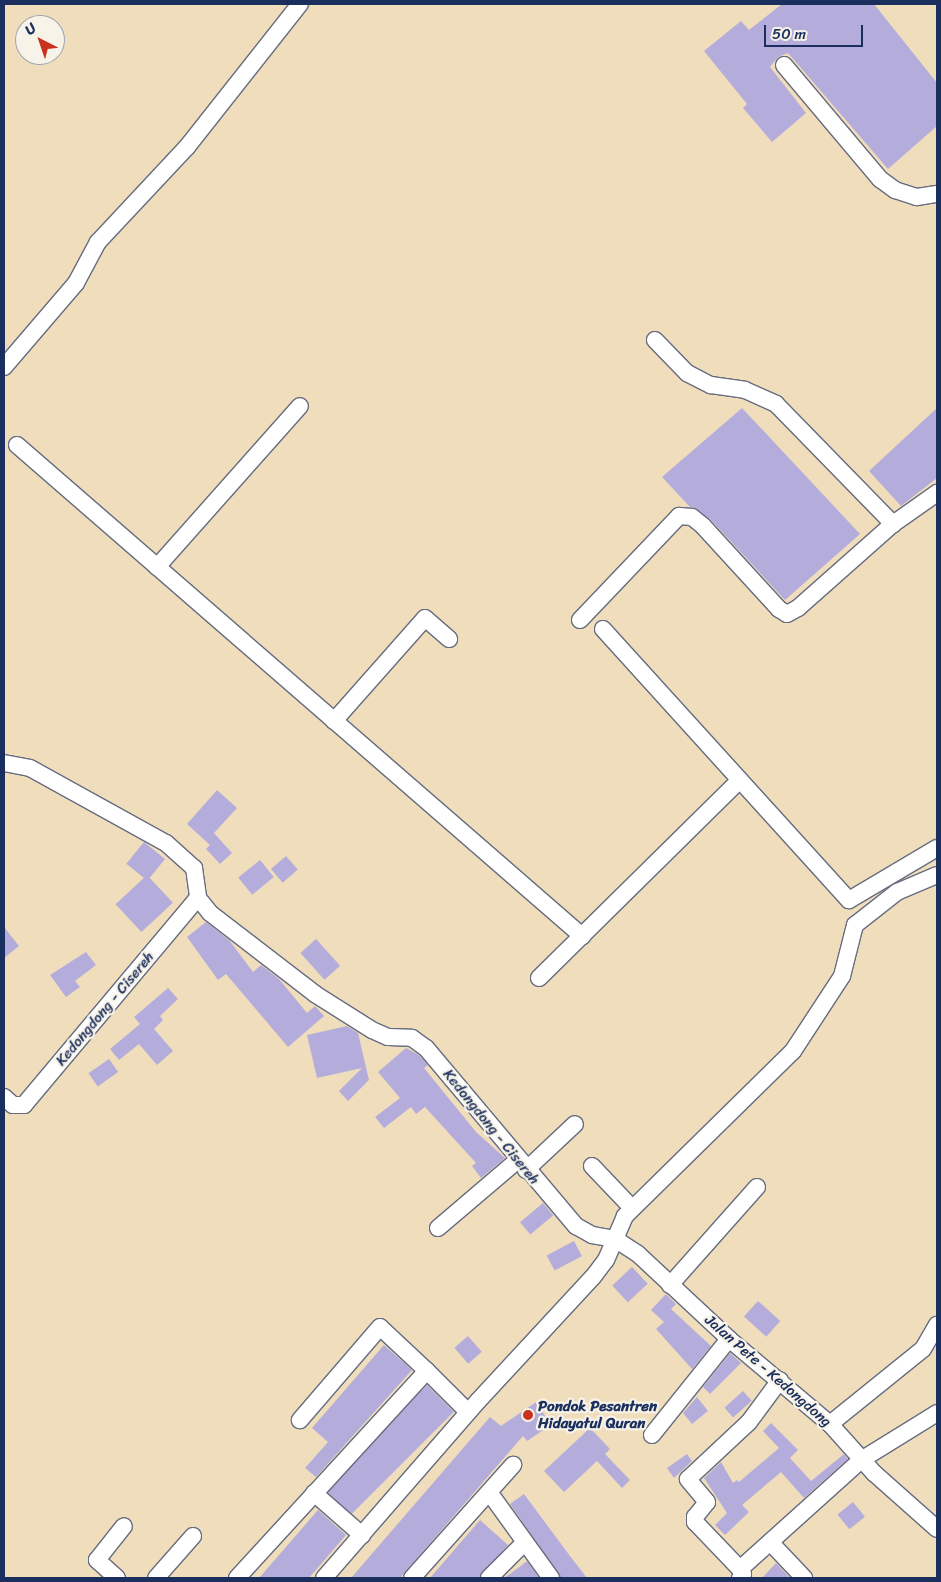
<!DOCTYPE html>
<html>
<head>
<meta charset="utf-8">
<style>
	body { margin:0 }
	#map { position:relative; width:941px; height:1582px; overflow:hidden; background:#f0ddbc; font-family:Sriracha,sans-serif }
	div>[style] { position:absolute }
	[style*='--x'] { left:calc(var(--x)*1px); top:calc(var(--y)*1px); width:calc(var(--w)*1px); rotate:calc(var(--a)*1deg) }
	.building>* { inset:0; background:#b4addb; transform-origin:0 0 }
	.roads { filter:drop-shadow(1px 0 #666c7f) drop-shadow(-1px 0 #666c7f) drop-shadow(0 1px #666c7f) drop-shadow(0 -1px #666c7f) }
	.minor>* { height:16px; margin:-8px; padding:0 8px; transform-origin:8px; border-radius:8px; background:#fff }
	.dots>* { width:14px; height:14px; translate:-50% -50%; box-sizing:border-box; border:2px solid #f7f3e8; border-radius:50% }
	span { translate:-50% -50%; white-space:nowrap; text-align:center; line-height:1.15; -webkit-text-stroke:4.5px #f7f3e8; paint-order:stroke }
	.street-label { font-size:15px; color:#1b2f5e }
	.poi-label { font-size:15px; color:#1b2f5e; font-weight:700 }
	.left { translate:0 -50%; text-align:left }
	.frame { position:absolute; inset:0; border:5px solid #1b2f5e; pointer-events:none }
	.north { position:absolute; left:15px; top:15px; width:50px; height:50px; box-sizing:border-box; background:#f7f3e8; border:1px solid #9fa5b1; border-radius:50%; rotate:319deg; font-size:14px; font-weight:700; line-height:20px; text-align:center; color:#1b2f5e }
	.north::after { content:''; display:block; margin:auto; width:18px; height:22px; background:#c8321e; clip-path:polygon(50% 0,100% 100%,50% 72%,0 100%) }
	.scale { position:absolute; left:764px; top:25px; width:99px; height:22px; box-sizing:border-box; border:2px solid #1b2f5e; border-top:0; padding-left:6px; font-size:15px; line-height:18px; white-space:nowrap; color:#1b2f5e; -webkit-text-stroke:4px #f7f3e8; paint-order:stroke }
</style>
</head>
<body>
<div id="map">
	<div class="building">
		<div style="clip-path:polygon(782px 4px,874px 4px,937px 83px,937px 126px,888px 169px,788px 53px,778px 57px,770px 67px,806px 113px,772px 142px,743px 108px,747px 104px,704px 51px,741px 21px,749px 30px)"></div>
		<div style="clip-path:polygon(742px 408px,860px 534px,785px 600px,710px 519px,690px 507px,662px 477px)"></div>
		<div style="clip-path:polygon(937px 408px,937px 478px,901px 506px,869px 471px)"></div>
		<div style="clip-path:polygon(217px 790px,237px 808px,214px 833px,232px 853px,220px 864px,206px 849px,210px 845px,187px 824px)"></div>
		<div style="left:144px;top:842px;width:27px;height:28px;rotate:39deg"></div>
		<div style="left:286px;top:856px;width:18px;height:20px;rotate:49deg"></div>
		<div style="left:260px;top:860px;width:22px;height:28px;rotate:51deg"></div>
		<div style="left:147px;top:875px;width:38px;height:43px;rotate:47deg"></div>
		<div style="clip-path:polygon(206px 922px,229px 940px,253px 972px,261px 965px,279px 979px,307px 1013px,315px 1006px,324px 1016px,288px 1047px,226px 974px,218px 980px,187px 937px)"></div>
		<div style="clip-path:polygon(4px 927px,19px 946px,4px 958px)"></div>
		<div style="left:316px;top:939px;width:36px;height:21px;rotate:48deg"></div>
		<div style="clip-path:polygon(86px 952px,96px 965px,75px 981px,80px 987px,66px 997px,50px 975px)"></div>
		<div style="clip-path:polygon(168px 988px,178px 999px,160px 1016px,163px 1020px,154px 1029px,173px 1051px,157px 1065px,139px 1044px,119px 1060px,110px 1049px,140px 1024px,134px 1017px)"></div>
		<div style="clip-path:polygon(347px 1026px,358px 1033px,369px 1080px,348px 1101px,339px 1091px,362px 1068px,317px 1078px,307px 1035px)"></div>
		<div style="clip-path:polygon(406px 1048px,419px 1055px,428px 1065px,424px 1068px,476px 1132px,505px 1158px,481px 1178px,472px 1166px,476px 1163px,425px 1107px,416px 1114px,411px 1107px,384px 1128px,375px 1117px,400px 1098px,378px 1072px)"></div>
		<div style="left:109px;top:1059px;width:16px;height:25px;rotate:55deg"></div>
		<div style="left:543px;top:1203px;width:16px;height:30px;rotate:50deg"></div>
		<div style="left:574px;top:1241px;width:17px;height:31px;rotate:62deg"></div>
		<div style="left:632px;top:1267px;width:23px;height:27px;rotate:47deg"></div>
		<div style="clip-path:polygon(666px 1294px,676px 1304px,671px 1309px,711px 1346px,692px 1369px,656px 1329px,664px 1322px,651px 1310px)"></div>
		<div style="left:758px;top:1301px;width:30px;height:21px;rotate:42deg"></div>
		<div style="left:468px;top:1336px;width:21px;height:18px;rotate:49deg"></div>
		<div style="clip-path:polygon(384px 1345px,412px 1370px,316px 1477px,305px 1468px,328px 1442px,312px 1428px)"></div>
		<div style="clip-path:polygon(730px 1353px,741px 1363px,710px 1394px,703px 1387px)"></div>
		<div style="left:427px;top:1385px;width:38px;height:146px;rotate:45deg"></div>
		<div style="left:743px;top:1391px;width:13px;height:25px;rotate:48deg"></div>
		<div style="clip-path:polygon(697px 1397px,708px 1411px,692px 1424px,683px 1413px)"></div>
		<div style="clip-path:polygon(536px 1402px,551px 1425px,527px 1441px,523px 1436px,400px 1578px,351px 1578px,490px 1417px,501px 1426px)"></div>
		<div style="clip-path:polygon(771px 1423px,798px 1450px,790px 1458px,811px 1481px,844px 1454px,848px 1459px,804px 1498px,781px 1472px,742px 1505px,749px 1512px,725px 1535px,715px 1525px,727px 1513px,704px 1478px,721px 1462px,733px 1483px,737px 1480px,739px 1482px,779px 1448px,763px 1431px)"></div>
		<div style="clip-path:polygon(590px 1428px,610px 1449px,605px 1454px,630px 1480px,622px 1488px,597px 1461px,564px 1492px,544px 1471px)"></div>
		<div style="clip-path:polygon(687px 1454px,692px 1461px,674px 1478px,667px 1468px)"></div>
		<div style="clip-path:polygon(524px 1494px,570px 1556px,587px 1578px,561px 1578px,510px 1504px)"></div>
		<div style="left:853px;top:1502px;width:19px;height:20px;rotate:51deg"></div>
		<div style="clip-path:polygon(318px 1510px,346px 1535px,309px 1578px,259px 1578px)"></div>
		<div style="clip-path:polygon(480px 1520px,508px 1545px,479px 1578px,430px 1578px)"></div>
		<div style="clip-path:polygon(527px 1561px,539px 1578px,504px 1578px,518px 1568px)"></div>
		<div style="clip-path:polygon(776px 1563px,790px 1578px,762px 1578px)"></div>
	</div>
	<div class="roads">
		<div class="minor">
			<div style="--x:784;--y:65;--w:149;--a:49.9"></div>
			<div style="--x:880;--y:179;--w:19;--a:36"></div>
			<div style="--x:895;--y:190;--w:23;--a:18"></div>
			<div style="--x:917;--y:197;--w:20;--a:-9"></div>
			<div style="--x:655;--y:340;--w:46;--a:45.9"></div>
			<div style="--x:687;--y:373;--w:27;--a:27"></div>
			<div style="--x:711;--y:385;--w:34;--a:8"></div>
			<div style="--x:745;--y:390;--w:34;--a:24"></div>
			<div style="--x:776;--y:404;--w:168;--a:45.7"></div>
			<div style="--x:893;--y:524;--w:54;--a:-35.2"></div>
			<div style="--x:4;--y:367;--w:111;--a:-49.4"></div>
			<div style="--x:76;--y:283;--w:47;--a:-61.8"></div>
			<div style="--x:98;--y:242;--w:130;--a:-46.9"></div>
			<div style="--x:187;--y:147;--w:182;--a:-51.7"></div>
			<div style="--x:17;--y:445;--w:749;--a:40.99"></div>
			<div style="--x:157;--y:567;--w:215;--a:-48.4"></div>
			<div style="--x:580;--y:620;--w:144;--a:-46.4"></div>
			<div style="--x:679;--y:516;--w:13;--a:4"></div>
			<div style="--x:692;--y:517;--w:14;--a:39"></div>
			<div style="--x:703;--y:526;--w:113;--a:47.5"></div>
			<div style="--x:779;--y:609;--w:9;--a:32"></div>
			<div style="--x:787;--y:614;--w:13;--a:-29"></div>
			<div style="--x:798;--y:608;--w:127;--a:-41.5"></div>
			<div style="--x:603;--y:629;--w:366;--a:47.8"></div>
			<div style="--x:849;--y:900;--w:102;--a:-30.6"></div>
			<div style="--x:334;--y:721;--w:137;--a:-48.5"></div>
			<div style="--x:425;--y:618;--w:32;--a:41"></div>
			<div style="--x:4;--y:763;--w:26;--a:11"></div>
			<div style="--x:30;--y:768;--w:155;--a:28.9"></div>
			<div style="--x:166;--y:843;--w:38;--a:42"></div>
			<div style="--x:194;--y:868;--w:30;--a:82"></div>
			<div style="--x:539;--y:978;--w:282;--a:-44.6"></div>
			<div style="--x:4;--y:1097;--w:12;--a:42"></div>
			<div style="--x:13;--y:1105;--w:11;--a:0"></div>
			<div style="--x:24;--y:1105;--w:270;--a:-50"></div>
			<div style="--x:198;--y:898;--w:19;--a:51"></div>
			<div style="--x:210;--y:913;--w:133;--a:37.6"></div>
			<div style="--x:315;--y:994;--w:67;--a:32.3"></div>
			<div style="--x:372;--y:1030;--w:17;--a:24"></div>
			<div style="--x:388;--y:1037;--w:24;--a:2"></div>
			<div style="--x:412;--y:1038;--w:17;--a:36"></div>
			<div style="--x:426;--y:1048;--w:233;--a:49.9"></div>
			<div style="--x:576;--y:1226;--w:18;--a:29"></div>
			<div style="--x:592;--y:1235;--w:23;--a:10"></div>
			<div style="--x:615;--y:1239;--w:27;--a:33"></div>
			<div style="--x:638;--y:1254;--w:125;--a:43"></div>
			<div style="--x:729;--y:1339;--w:132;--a:40.1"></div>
			<div style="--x:830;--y:1424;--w:66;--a:48.1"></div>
			<div style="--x:874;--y:1473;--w:84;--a:41.6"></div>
			<div style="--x:592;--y:1166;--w:58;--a:46.4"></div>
			<div style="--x:526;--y:1170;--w:67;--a:-43.2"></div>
			<div style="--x:438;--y:1228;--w:105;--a:-40.4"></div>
			<div style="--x:670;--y:1285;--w:131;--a:-48.4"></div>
			<div style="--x:427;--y:1371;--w:58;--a:45"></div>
			<div style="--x:830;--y:1424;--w:119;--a:-38.9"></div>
			<div style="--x:923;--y:1349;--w:28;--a:-60"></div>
			<div style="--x:652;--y:1435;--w:123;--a:-51.3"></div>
			<div style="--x:489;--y:1492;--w:106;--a:54.2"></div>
			<div style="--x:314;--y:1493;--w:64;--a:41.2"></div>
			<div style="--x:770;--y:1542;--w:50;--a:46.6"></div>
			<div style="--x:740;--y:1569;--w:163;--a:-42"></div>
			<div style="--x:861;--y:1460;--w:89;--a:-31.7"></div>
			<div style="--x:117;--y:1578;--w:27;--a:-138"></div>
			<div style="--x:97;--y:1560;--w:43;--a:-51.5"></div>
			<div style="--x:156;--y:1578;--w:56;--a:-48.6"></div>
			<div style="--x:237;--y:1578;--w:281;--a:-47.5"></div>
			<div style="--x:427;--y:1371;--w:64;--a:-136.9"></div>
			<div style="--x:380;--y:1327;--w:123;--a:130.7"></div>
			<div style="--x:324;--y:1578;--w:235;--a:-49"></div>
			<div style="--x:478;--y:1401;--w:169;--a:-47.2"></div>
			<div style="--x:593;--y:1277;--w:21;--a:-53"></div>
			<div style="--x:606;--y:1260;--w:48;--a:-66.6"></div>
			<div style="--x:625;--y:1216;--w:235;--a:-44.5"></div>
			<div style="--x:793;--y:1051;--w:90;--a:-56.8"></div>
			<div style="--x:842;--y:976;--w:53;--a:-75.7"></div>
			<div style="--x:855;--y:925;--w:53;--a:-38.2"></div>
			<div style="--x:897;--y:892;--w:43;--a:-23"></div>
			<div style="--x:412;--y:1578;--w:152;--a:-48.2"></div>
			<div style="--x:489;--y:1578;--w:49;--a:-45"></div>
			<div style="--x:740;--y:1578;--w:5;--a:-53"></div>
			<div style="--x:743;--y:1574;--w:6;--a:-121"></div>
			<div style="--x:740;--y:1569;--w:65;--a:-133.8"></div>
			<div style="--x:695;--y:1522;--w:5;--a:-90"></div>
			<div style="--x:695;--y:1517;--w:19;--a:-51"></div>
			<div style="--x:707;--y:1502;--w:30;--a:-130"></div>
			<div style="--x:688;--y:1479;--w:83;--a:-43.1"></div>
			<div style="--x:749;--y:1422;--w:52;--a:-53.6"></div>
		</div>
	</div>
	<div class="dots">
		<div style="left:528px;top:1415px;background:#c8321e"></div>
	</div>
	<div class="street-label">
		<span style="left:105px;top:1009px;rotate:-50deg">Kedongdong - Cisereh</span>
		<span style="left:491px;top:1127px;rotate:51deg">Kedongdong - Cisereh</span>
		<span style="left:768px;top:1371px;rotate:41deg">Jalan Pete - Kedongdong</span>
	</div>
	<div class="poi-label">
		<span class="left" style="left:538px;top:1415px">Pondok Pesantren<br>Hidayatul Quran</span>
	</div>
	<div class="frame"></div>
	<div class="north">U</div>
	<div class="scale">50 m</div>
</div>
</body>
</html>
